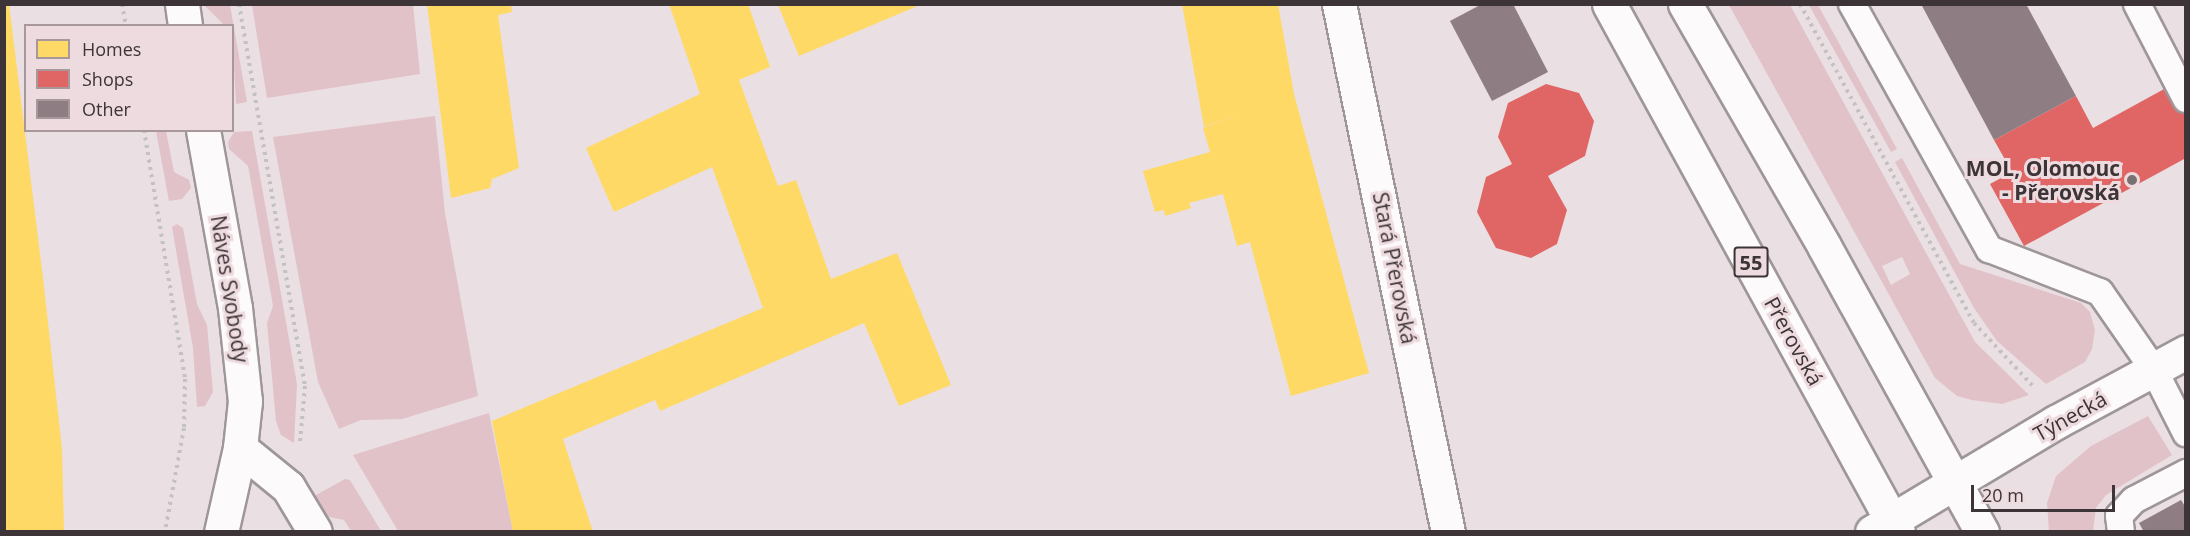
<!DOCTYPE html>
<meta charset="utf-8">
<style>
body{margin:0}
#map{position:relative;width:2190px;height:536px;overflow:hidden;background:#eadfe2;font-family:"Open Sans",sans-serif}
div>[style]{position:absolute}
.green>*{inset:0;background:#e2c2c9}
.homes>*{inset:0;background:#ffd966}
.shops>*{inset:0;background:#e06666}
.building>*{inset:0;background:#8e7d82}
.path>*{height:4px;margin-top:-2px;transform-origin:0;background:repeating-linear-gradient(90deg,#c4c1c1 0 3px,transparent 0 7.5px)}
.roads{filter:drop-shadow(2px 0 #9e9698) drop-shadow(-2px 0 #9e9698) drop-shadow(0 2px #9e9698) drop-shadow(0 -2px #9e9698)}
.service>*{height:26px;margin:-13px;padding:0 13px;transform-origin:13px;border-radius:13px;background:#fcfafb}
.minor>*{height:33px;margin:-16.5px;padding:0 16.5px;transform-origin:16.5px;border-radius:16.5px;background:#fcfafb}
.primary>*{height:33px;margin:-16.5px;padding:0 16.5px;transform-origin:16.5px;border-radius:16.5px;background:#fcfafb}
.dots>*{width:16px;height:16px;translate:-50% -50%;box-sizing:border-box;border:3px solid #eedbdf;border-radius:50%}
span{translate:-50% -50%;white-space:nowrap;text-align:center;line-height:1.15;-webkit-text-stroke:6px #eedbdf;paint-order:stroke}
.shield-label span{padding:2px 4px;background:#eedbdf;border:2px solid;border-radius:4px;-webkit-text-stroke-width:0}
.shield-label{font-size:20px;color:#3c3436;font-weight:700}
.poi-label{font-size:21px;color:#3c3436;font-weight:700}
.right{translate:-100% -50%;text-align:right}
.street-label{font-size:21px;color:#3c3436}
.frame{position:absolute;inset:0;border:6px solid #3c3436;pointer-events:none}
.legend{position:absolute;left:24px;top:24px;width:210px;height:108px;box-sizing:border-box;background:#eedbdf;border:2px solid #a7989b;margin:0;padding:8px 10px;list-style:none;font-size:18px;color:#3c3436}
.legend li{display:flex;align-items:center;gap:12px;height:30px}
.legend b{width:30px;border:2px solid #a7989b}
.scale{position:absolute;left:1971px;top:485px;width:144px;height:27px;box-sizing:border-box;border:3px solid #3c3436;border-top:0;padding-left:8px;font-size:18px;line-height:21px;white-space:nowrap;color:#3c3436;-webkit-text-stroke:4px #eedbdf;paint-order:stroke}
</style>
<div id="map">
<div class="green">
<div style="clip-path:polygon(204px 5px,230px 5px,247px 102px,236px 104px,232px 26px,224px 25px)"></div>
<div style="clip-path:polygon(252px 5px,413px 5px,420px 74px,267px 98px)"></div>
<div style="clip-path:polygon(evenodd,1729px 5px,1790px 5px,1975px 342px,2029px 395px,2002px 404px,1972px 400px,1957px 396px,1935px 378px,1729px 5px,1902px 257px,1910px 274px,1891px 285px,1882px 266px,1902px 257px)"></div>
<div style="clip-path:polygon(1809px 5px,1818px 5px,1897px 149px,1891px 152px)"></div>
<div style="clip-path:polygon(435px 116px,445px 213px,478px 396px,402px 419px,361px 420px,339px 429px,318px 382px,273px 137px)"></div>
<div style="clip-path:polygon(156px 131px,166px 131px,174px 172px,189px 180px,191px 188px,182px 199px,169px 201px)"></div>
<div style="clip-path:polygon(252px 131px,297px 384px,294px 443px,281px 435px,276px 421px,267px 323px,273px 306px,248px 166px,229px 149px,228px 142px,234px 132px)"></div>
<div style="clip-path:polygon(1902px 158px,1960px 264px,2081px 303px,2090px 312px,2095px 330px,2092px 349px,2085px 362px,2046px 384px,1997px 341px,1974px 308px,1895px 162px)"></div>
<div style="clip-path:polygon(177px 224px,183px 228px,197px 304px,207px 325px,213px 392px,205px 406px,197px 407px,193px 348px,172px 227px)"></div>
<div style="clip-path:polygon(489px 413px,513px 531px,398px 531px,353px 455px)"></div>
<div style="clip-path:polygon(2148px 416px,2172px 455px,2106px 495px,2096px 508px,2093px 531px,2049px 531px,2047px 503px,2056px 476px,2091px 446px)"></div>
<div style="clip-path:polygon(345px 479px,350px 480px,381px 531px,351px 531px,344px 520px,325px 516px,315px 502px,316px 495px)"></div>
</div>
<div class="homes">
<div style="clip-path:polygon(4px 4px,9px 4px,43px 278px,62px 449px,64px 532px,4px 532px)"></div>
<div style="clip-path:polygon(427px 4px,511px 4px,512px 12px,498px 15px,519px 168px,492px 179px,490px 188px,451px 198px)"></div>
<div style="clip-path:polygon(669px 4px,748px 4px,770px 67px,739px 80px,778px 186px,796px 180px,831px 279px,897px 253px,951px 385px,899px 406px,864px 323px,660px 411px,655px 400px,563px 439px,593px 532px,513px 532px,492px 421px,763px 308px,712px 167px,614px 212px,586px 148px,700px 94px)"></div>
<div style="clip-path:polygon(1182px 4px,1278px 4px,1294px 94px,1369px 373px,1291px 396px,1250px 242px,1237px 246px,1223px 194px,1189px 203px,1191px 208px,1165px 216px,1164px 210px,1155px 212px,1143px 171px,1210px 152px,1203px 128px,1238px 115px,1204px 127px)"></div>
<div style="clip-path:polygon(778px 5px,920px 5px,799px 56px)"></div>
</div>
<div class="shops">
<div style="clip-path:polygon(2186px 77px,2186px 158px,2024px 246px,1990px 184px,2012px 172px,1994px 140px,2076px 96px,2093px 128px)"></div>
<div style="clip-path:polygon(1546px 84px,1579px 93px,1594px 121px,1585px 156px,1548px 176px,1567px 210px,1557px 244px,1531px 258px,1496px 248px,1477px 212px,1486px 177px,1512px 164px,1498px 137px,1508px 103px)"></div>
</div>
<div class="building">
<div style="clip-path:polygon(1482px 4px,1513px 4px,1548px 72px,1492px 101px,1450px 21px)"></div>
<div style="clip-path:polygon(1921px 4px,2026px 4px,2076px 96px,1994px 140px)"></div>
<div style="clip-path:polygon(2181px 500px,2186px 508px,2186px 532px,2144px 532px,2139px 523px)"></div>
</div>
<div class="path">
<div style="left:122px;top:4px;width:22px;rotate:80deg"></div>
<div style="left:239px;top:4px;width:388px;rotate:80.2deg"></div>
<div style="left:305px;top:386px;width:56px;rotate:95.1deg"></div>
<div style="left:1800px;top:4px;width:363px;rotate:61.4deg"></div>
<div style="left:1974px;top:323px;width:86px;rotate:46.9deg"></div>
<div style="left:144px;top:130px;width:252px;rotate:80.6deg"></div>
<div style="left:185px;top:379px;width:49px;rotate:91.2deg"></div>
<div style="left:184px;top:428px;width:106px;rotate:100.4deg"></div>
</div>
<div class="roads">
<div class="service">
<div style="left:1852px;top:4px;width:281px;rotate:60.8deg"></div>
<div style="left:1989px;top:249px;width:119px;rotate:21.2deg"></div>
<div style="left:2100px;top:292px;width:95px;rotate:55.3deg"></div>
<div style="left:2154px;top:370px;width:71px;rotate:63.1deg"></div>
<div style="left:2137px;top:4px;width:107px;rotate:62.7deg"></div>
<div style="left:2121px;top:532px;width:16px;rotate:-97deg"></div>
<div style="left:2119px;top:516px;width:22px;rotate:-47deg"></div>
<div style="left:2134px;top:500px;width:59px;rotate:-27.4deg"></div>
</div>
<div class="minor">
<div style="left:182px;top:4px;width:22px;rotate:82deg"></div>
<div style="left:1339px;top:4px;width:539px;rotate:78.34deg"></div>
<div style="left:203px;top:130px;width:181px;rotate:79.8deg"></div>
<div style="left:235px;top:308px;width:94px;rotate:83.9deg"></div>
<div style="left:245px;top:401px;width:47px;rotate:96.1deg"></div>
<div style="left:240px;top:448px;width:86px;rotate:102.7deg"></div>
<div style="left:240px;top:448px;width:62px;rotate:39.1deg"></div>
<div style="left:288px;top:487px;width:52px;rotate:59deg"></div>
<div style="left:1872px;top:532px;width:214px;rotate:-30.9deg"></div>
<div style="left:2056px;top:422px;width:148px;rotate:-28.3deg"></div>
</div>
<div class="primary">
<div style="left:1609px;top:4px;width:602px;rotate:61.31deg"></div>
<div style="left:1685px;top:4px;width:279px;rotate:60.1deg"></div>
<div style="left:1824px;top:246px;width:327px;rotate:61.1deg"></div>
</div>
</div>
<div class="dots">
<div style="left:2132px;top:180px;background:#797072"></div>
</div>
<div class="shield-label">
<span style="left:1751px;top:262px">55</span>
</div>
<div class="poi-label">
<span class="right" style="left:2120px;top:180px">MOL, Olomouc<br>- Přerovská</span>
</div>
<div class="street-label">
<span style="left:1395px;top:268px;rotate:79deg">Stará Přerovská</span>
<span style="left:230px;top:289px;rotate:81deg">Náves Svobody</span>
<span style="left:1794px;top:341px;rotate:61deg">Přerovská</span>
<span style="left:2070px;top:416px;rotate:-29deg">Týnecká</span>
</div>
<div class="frame"></div>
<ul class="legend">
<li><b style="height:16px;background:#ffd966"></b>Homes</li>
<li><b style="height:16px;background:#e06666"></b>Shops</li>
<li><b style="height:16px;background:#8e7d82"></b>Other</li>
</ul>
<div class="scale">20 m</div>
</div>
